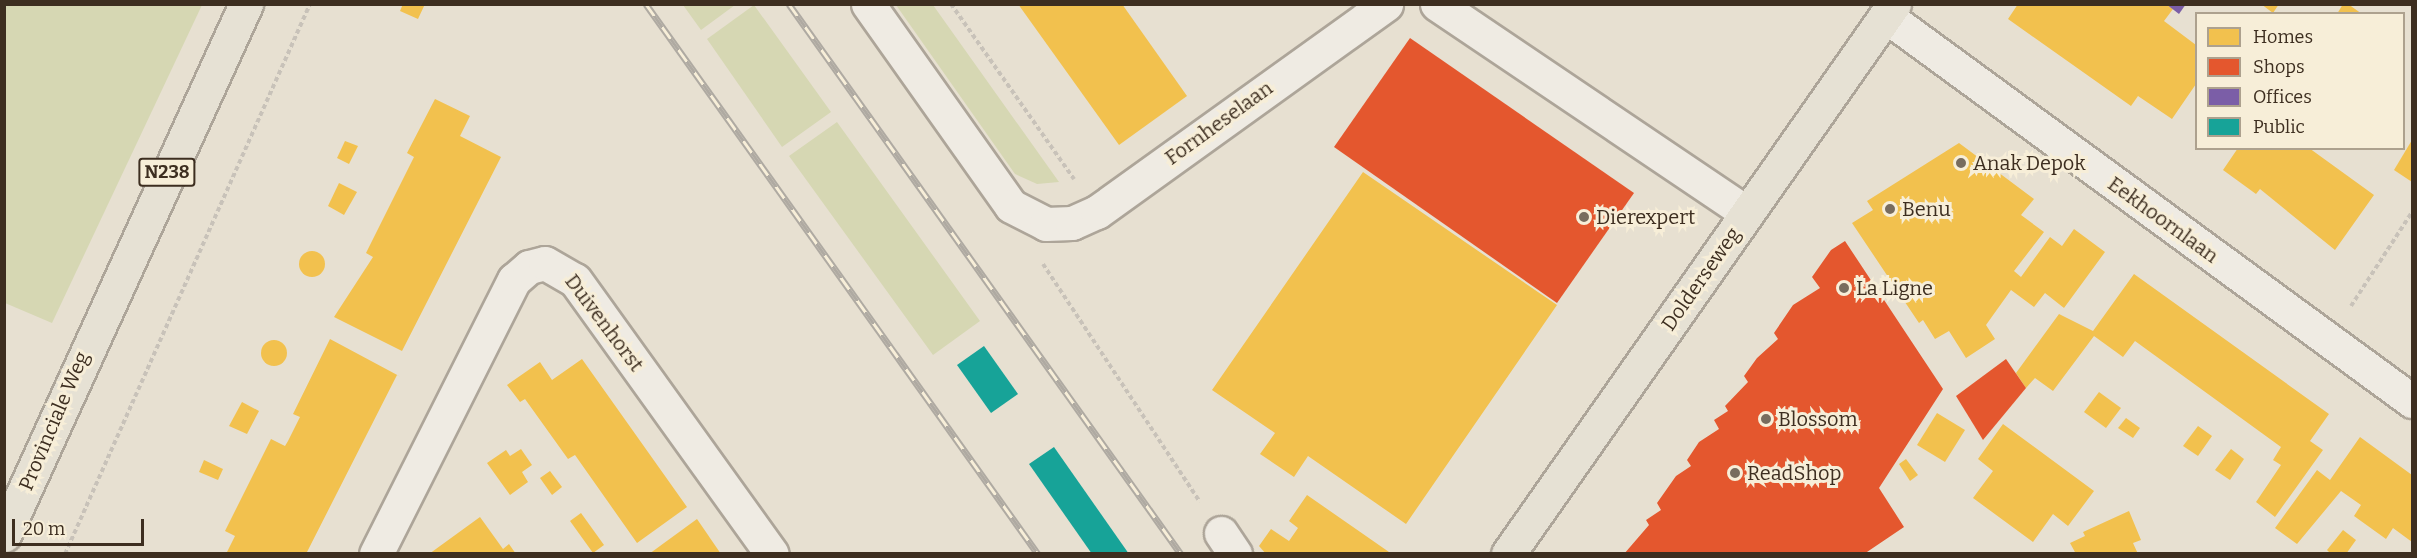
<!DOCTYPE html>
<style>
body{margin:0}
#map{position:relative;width:2417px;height:558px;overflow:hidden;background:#e7e0d1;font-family:Bitter,serif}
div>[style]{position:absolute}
.green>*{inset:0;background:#d6d7b3}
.homes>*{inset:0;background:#f2c14e}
.round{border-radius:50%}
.shops>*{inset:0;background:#e4572e}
.offices>*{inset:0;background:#7b5ea7}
.public>*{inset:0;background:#17a398}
.path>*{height:4px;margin-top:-2px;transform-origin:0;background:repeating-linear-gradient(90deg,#c8c2b9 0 4.5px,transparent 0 7.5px)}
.roads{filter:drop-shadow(2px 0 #ada599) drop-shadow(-2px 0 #ada599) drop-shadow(0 2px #ada599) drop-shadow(0 -2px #ada599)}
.minor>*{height:33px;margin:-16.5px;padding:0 16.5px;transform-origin:16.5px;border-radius:16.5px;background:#efebe3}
.major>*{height:33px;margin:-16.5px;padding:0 16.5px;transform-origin:16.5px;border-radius:16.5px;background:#e6e1d4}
.rail>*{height:7px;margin-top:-3.5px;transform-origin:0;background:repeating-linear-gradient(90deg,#f7eed8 0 14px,#afaaa2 0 28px);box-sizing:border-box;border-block:2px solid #afaaa2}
.dots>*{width:16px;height:16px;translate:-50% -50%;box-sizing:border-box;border:3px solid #f7eed8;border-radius:50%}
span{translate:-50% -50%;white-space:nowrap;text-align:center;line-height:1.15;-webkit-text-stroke:6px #f7eed8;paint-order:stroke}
.shield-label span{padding:2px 4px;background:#f7eed8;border:2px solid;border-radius:4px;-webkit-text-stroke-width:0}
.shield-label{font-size:18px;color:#3d2e20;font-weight:700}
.street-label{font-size:20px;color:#3d2e20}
.poi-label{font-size:20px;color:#3d2e20}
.left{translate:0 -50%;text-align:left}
.frame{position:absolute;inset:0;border:6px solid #3d2e20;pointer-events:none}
.legend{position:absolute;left:2195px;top:12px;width:210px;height:138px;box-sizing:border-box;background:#f7eed8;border:2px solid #ada18e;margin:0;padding:8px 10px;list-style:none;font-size:18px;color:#3d2e20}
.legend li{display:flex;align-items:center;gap:12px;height:30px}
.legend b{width:30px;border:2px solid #ada18e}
.scale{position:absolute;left:12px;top:519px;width:132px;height:27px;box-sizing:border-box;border:3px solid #3d2e20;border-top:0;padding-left:8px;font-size:18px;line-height:21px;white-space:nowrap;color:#3d2e20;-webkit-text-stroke:4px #f7eed8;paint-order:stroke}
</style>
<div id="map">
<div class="green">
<div style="clip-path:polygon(4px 5px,202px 5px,52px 323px,5px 303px)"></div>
<div style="clip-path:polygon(683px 5px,735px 5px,701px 30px)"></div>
<div style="clip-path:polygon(754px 5px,831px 112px,782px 147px,707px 39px)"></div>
<div style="clip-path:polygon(896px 5px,933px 5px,1059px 182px,1037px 184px,1015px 174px)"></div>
<div style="clip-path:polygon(837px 122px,980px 321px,933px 355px,789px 156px)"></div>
</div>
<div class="homes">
<div style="clip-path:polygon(403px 4px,425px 4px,418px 19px,400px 11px)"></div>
<div style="clip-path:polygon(1018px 4px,1122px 4px,1187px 96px,1119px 145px)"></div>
<div style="clip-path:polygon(2018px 4px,2166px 4px,2173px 9px,2164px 21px,2196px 45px,2196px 84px,2172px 119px,2138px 96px,2131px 106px,2008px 19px)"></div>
<div style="clip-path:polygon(2261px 4px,2279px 4px,2273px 13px)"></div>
<div style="clip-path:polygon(2343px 4px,2348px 4px,2362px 14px,2337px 14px)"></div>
<div style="clip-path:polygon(435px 99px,470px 116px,460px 136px,501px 157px,402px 351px,334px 317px,373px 257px,366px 253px,414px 157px,407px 153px)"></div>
<div style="clip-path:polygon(2412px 140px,2412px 182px,2394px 170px)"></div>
<div style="clip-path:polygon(345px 141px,358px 146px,349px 164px,337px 158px)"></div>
<div style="clip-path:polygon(1959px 143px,2034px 199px,2021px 215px,2044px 232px,2014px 271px,2021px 277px,2050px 237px,2062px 246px,2074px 229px,2105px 252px,2064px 308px,2045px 293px,2034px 307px,2011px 290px,1986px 325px,1995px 339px,1966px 358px,1949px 331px,1935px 339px,1923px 320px,1919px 323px,1852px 223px,1873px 210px,1867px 201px)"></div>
<div style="clip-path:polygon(2238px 148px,2309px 148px,2374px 195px,2335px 250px,2260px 189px,2256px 194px,2223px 170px)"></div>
<div style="clip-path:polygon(1363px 172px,1557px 305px,1406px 524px,1308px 456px,1294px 477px,1260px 454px,1275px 433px,1212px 390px)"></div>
<div style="clip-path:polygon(339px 183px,357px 192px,344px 215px,328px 206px)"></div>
<div class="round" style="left:299px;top:251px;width:26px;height:26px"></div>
<div style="clip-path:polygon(2134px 274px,2329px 414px,2310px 441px,2323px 450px,2275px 517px,2256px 502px,2281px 465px,2273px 460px,2281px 447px,2135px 341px,2123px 357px,2094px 336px,2053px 391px,2035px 378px,2026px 388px,2016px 373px,2059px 314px,2093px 331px)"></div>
<div style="clip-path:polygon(330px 339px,401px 377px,397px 375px,306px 554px,226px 554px,235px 536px,225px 531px,271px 439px,285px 446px,288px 441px,300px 417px,293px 414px)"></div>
<div class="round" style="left:261px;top:340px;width:26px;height:26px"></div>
<div style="clip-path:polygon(582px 359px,687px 507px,637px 543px,575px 455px,568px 459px,525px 399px,520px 402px,507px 385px,540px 362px,552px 380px)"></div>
<div style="clip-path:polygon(2099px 392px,2121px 408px,2106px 428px,2084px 412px)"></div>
<div style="clip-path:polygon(242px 402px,259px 411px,247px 434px,229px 426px)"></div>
<div style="clip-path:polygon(1937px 413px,1965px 430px,1945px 462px,1917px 445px)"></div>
<div style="clip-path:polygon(2126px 418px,2140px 428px,2133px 438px,2118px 428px)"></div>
<div style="clip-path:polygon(2003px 424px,2094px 491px,2068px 526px,2053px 514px,2033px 542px,1973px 498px,1993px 471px,1978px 459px)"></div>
<div style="clip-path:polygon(2198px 426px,2212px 436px,2198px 456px,2183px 446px)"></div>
<div style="clip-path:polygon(2360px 437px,2412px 475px,2412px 542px,2393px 528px,2386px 539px,2354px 516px,2361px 505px,2341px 491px,2297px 544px,2275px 528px,2317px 470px,2330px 480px)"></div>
<div style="clip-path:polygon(521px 449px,532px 465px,522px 472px,528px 482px,510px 495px,487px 463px,506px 450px,510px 456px)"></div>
<div style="clip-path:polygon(2231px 449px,2244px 459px,2230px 480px,2215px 470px)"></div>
<div style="clip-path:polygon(1906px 459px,1918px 475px,1910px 481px,1899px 464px)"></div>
<div style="clip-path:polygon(204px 460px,223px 469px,218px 480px,199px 472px)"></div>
<div style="clip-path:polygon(550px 471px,562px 487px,552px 495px,540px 478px)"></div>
<div style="clip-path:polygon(1307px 495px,1389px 552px,1388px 554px,1266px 554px,1259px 546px,1271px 529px,1289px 541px,1298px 528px,1289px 521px)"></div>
<div style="clip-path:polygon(2129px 511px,2141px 540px,2133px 543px,2138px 554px,2076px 554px,2070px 543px,2085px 536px,2083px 532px)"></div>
<div style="clip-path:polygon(581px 513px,604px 545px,593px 553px,570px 521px)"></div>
<div style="clip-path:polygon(480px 517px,503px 549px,509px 544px,516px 554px,429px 554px)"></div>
<div style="clip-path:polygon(697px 519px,721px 554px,649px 554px)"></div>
<div style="clip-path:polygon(2343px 530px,2356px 540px,2346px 554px,2331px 554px,2327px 550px)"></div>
</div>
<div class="shops">
<div style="clip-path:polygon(1410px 38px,1634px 193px,1557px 303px,1334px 147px)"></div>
<div style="clip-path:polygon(1845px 241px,1943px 389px,1879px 488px,1904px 527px,1864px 554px,1624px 554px,1649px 525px,1646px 520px,1661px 510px,1657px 503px,1676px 476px,1691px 466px,1687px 460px,1699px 442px,1719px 429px,1714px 420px,1728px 411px,1725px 406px,1748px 382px,1744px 376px,1757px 358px,1778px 339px,1774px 333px,1793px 305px,1820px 288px,1812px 277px,1831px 250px)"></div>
<div style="clip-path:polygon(2006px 359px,2026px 388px,1983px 440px,1956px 396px)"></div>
</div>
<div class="offices">
<div style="clip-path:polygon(2166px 4px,2186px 4px,2179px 14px)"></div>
</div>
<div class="public">
<div style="clip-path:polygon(984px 346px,1018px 394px,991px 413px,957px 365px)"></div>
<div style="clip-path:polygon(1054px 447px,1129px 554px,1092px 554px,1029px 464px)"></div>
</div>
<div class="path">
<div style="left:951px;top:4px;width:214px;rotate:54.9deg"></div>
<div style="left:1043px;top:264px;width:285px;rotate:56.6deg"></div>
<div style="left:2351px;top:306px;width:112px;rotate:-57deg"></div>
<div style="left:65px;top:554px;width:602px;rotate:-65.99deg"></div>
</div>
<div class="roads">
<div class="minor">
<div style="left:868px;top:4px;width:247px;rotate:54.7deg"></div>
<div style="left:1011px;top:206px;width:39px;rotate:27deg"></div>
<div style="left:1046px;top:224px;width:26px;rotate:-2deg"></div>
<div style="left:1072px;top:223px;width:27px;rotate:-24deg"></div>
<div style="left:1097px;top:212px;width:356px;rotate:-35.7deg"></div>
<div style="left:1437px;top:4px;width:374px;rotate:34deg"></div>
<div style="left:1886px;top:16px;width:652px;rotate:36.2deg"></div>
<div style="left:1221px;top:533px;width:25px;rotate:56deg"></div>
<div style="left:376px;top:554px;width:307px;rotate:-63.3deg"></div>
<div style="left:514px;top:280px;width:20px;rotate:-41deg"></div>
<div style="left:529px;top:267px;width:16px;rotate:-14deg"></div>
<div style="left:545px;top:263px;width:34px;rotate:30deg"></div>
<div style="left:575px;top:280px;width:337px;rotate:54.3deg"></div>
</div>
<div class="major">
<div style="left:4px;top:535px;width:584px;rotate:-65.5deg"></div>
<div style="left:1508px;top:554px;width:672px;rotate:-54.94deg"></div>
</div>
</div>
<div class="rail">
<div style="left:646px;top:4px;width:675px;rotate:54.52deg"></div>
<div style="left:789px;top:4px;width:675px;rotate:54.52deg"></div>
</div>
<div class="dots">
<div style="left:1961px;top:163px;background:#786c5e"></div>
<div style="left:1890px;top:209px;background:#786c5e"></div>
<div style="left:1584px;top:217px;background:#786c5e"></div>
<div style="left:1844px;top:288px;background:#786c5e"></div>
<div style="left:1766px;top:419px;background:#786c5e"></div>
<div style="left:1735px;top:473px;background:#786c5e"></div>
</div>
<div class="shield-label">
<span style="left:167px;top:172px">N238</span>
</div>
<div class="street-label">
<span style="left:1219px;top:123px;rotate:-36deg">Fornheselaan</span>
<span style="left:2163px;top:220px;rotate:36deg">Eekhoornlaan</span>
<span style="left:1701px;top:279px;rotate:-55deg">Dolderseweg</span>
<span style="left:604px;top:323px;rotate:53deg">Duivenhorst</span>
<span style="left:54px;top:421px;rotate:-67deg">Provinciale Weg</span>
</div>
<div class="poi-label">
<span class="left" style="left:1973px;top:163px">Anak Depok</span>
<span class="left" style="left:1902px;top:209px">Benu</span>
<span class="left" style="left:1596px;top:217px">Dierexpert</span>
<span class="left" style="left:1856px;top:288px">La Ligne</span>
<span class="left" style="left:1778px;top:419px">Blossom</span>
<span class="left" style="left:1747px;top:473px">ReadShop</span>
</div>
<div class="frame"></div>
<ul class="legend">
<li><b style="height:16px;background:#f2c14e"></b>Homes</li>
<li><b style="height:16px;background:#e4572e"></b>Shops</li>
<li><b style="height:16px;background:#7b5ea7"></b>Offices</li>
<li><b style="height:16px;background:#17a398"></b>Public</li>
</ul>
<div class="scale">20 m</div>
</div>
